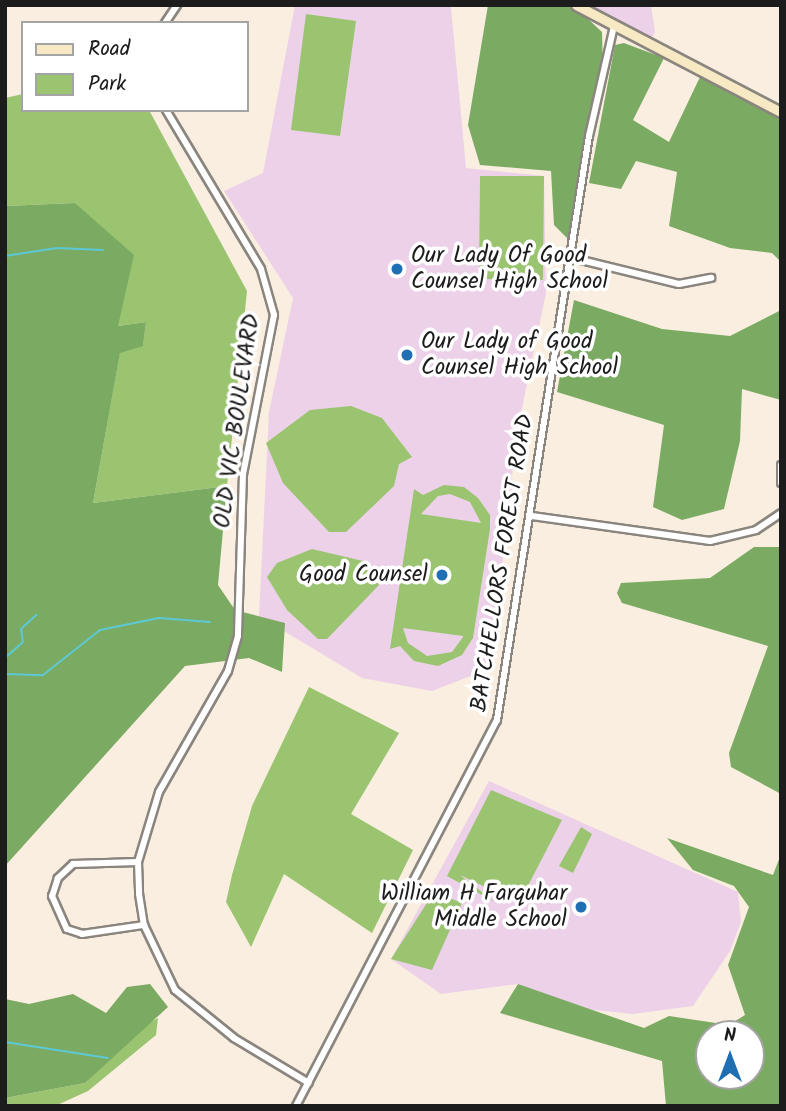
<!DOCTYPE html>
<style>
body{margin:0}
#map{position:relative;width:786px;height:1111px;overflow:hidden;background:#f9eedf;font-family:Kalam,sans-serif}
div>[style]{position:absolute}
.built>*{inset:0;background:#edd1e9}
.green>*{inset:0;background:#9ac470}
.forest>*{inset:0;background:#7baa62}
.stream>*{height:2px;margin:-1px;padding:0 1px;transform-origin:1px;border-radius:1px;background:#5dc9d4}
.roads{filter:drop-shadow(2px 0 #8a857e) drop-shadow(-2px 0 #8a857e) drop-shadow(0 2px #8a857e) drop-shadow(0 -2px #8a857e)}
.street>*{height:6px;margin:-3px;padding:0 3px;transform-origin:3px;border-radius:3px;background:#fff}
.secondary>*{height:9px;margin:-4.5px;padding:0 4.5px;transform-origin:4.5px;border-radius:4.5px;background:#f6e9c3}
.dots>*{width:19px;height:19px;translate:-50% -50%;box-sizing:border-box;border:4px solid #fff;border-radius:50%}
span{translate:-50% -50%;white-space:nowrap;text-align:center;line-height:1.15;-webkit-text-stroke:7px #fff;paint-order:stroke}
.poi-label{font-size:23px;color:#1c1c1c}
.left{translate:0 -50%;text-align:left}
.right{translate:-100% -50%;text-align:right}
.street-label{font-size:23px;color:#1c1c1c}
.frame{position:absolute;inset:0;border:7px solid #1c1c1c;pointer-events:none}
.legend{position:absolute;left:21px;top:21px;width:228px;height:91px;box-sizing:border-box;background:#fff;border:2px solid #a4a4a4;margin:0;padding:9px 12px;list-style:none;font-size:21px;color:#1c1c1c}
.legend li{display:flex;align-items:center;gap:14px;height:35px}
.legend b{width:35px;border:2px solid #a4a4a4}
.north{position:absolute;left:695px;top:1020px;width:70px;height:70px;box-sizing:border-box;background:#fff;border:2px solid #a4a4a4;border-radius:50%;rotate:0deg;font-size:19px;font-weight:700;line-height:28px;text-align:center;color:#1c1c1c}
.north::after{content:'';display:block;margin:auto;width:24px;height:32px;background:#1f6fb2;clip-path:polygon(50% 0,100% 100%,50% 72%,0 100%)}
</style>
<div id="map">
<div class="built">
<div style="clip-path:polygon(295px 5px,451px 7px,466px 168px,544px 176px,546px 293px,517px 432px,491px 668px,432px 691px,362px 678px,259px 616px,269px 412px,293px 298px,224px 191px,263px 173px)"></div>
<div style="clip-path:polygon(575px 5px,651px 5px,655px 32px,649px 42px)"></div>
<div style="clip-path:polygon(489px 781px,738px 892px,741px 922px,730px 951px,693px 1006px,633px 1014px,566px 1007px,518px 984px,441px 994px,391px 959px)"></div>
</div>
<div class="green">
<div style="clip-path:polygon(306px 14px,356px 21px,340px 136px,291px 130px)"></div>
<div style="clip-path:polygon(23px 94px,23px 110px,149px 110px,247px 291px,227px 486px,93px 503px,120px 352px,143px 345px,146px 322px,118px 326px,75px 203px,5px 206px,5px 98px)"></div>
<div style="clip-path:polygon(480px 176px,544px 176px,543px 280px,479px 279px)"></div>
<div style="clip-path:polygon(351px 406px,382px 418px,412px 457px,399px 464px,394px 486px,346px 532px,329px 532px,283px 483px,266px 443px,310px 410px)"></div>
<div style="clip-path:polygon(evenodd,444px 485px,464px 487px,478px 498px,490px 515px,490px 529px,473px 638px,462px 655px,438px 666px,414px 661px,400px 646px,390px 649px,414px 489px,423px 495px,444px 485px,450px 494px,470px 502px,481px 523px,421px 514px,438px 496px,450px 494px,444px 485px,403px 628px,463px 636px,463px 637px,452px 652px,427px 656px,408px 643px,403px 628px)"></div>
<div style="clip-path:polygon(312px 549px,363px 561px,379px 585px,327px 639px,318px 639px,287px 610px,267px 577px,277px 563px)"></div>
<div style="clip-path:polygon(309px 687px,399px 733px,351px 814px,413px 850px,372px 933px,284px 874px,251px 947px,226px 902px,232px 875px,252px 806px)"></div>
<div style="clip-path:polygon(491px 790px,562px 820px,519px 903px,460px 875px,495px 902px,447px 876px)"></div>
<div style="clip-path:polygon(581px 827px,592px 834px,573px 873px,559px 866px)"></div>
<div style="clip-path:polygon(434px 892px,462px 903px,432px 970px,391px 959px)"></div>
<div style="clip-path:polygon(158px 1018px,156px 1035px,88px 1091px,55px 1106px,5px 1106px,5px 1098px,85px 1083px,133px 1032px)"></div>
</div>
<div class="forest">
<div style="clip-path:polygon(488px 5px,573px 5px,602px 32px,603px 71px,571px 242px,554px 225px,551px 171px,480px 165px,468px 125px)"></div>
<div style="clip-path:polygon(624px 43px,664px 58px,633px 120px,669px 142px,700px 77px,781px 114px,781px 262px,772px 253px,730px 248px,669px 226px,677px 172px,636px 161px,621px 189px,589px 183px,615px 45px)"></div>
<div style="clip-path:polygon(75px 203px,134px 255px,118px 326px,146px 322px,143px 346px,120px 353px,93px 503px,227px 486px,218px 585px,235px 610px,285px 623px,282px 672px,249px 658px,185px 666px,5px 866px,5px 206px)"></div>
<div style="clip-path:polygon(574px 300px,662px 329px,730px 336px,781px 310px,781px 400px,742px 389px,740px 441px,724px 509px,682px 520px,653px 507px,664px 425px,557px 392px)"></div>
<div style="clip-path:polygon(754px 547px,781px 547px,781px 794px,731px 767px,729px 753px,768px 646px,622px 603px,617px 593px,621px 583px,710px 578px)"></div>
<div style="clip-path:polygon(evenodd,667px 838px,773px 875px,781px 854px,781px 1106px,666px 1106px,662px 1061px,500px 1013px,518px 984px,644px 1028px,669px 1016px,729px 1025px,745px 1015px,728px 965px,749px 907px,734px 886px,693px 870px,667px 838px,751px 1034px,751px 1076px,709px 1076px,709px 1034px,751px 1034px)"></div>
<div style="clip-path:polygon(150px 984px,168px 1007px,85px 1083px,5px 1098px,5px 999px,29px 1004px,73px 994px,106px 1013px,127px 987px)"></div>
</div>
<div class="stream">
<div style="left:5px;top:256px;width:53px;rotate:-8.7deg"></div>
<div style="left:57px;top:248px;width:46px;rotate:2.5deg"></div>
<div style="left:5px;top:658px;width:24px;rotate:-42deg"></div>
<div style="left:23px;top:642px;width:13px;rotate:-99deg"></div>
<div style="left:21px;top:629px;width:21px;rotate:-43deg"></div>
<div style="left:5px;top:674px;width:38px;rotate:2deg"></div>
<div style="left:43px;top:675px;width:73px;rotate:-38.3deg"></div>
<div style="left:100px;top:630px;width:60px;rotate:-11.5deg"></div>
<div style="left:159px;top:618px;width:51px;rotate:4.5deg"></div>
<div style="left:5px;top:1042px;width:104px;rotate:8.8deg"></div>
</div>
<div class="roads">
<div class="street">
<div style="left:165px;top:23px;width:22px;rotate:-56deg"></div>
<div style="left:166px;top:110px;width:185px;rotate:59.1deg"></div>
<div style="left:261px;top:269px;width:48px;rotate:74.2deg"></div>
<div style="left:274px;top:315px;width:162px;rotate:101deg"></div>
<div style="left:243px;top:474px;width:162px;rotate:91.8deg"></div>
<div style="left:238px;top:636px;width:36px;rotate:106deg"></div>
<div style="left:228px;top:671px;width:139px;rotate:119.7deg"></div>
<div style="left:159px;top:792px;width:73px;rotate:106.7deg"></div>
<div style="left:138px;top:862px;width:32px;rotate:88deg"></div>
<div style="left:139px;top:894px;width:31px;rotate:81deg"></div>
<div style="left:144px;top:925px;width:72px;rotate:64.5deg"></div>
<div style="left:175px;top:990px;width:76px;rotate:39.1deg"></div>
<div style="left:234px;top:1038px;width:87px;rotate:31deg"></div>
<div style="left:573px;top:258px;width:109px;rotate:13.8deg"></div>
<div style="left:679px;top:284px;width:33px;rotate:-11deg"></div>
<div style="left:781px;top:465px;width:18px;rotate:90deg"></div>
<div style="left:532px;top:516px;width:180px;rotate:8deg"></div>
<div style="left:710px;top:541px;width:47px;rotate:-13.4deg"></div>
<div style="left:756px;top:530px;width:30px;rotate:-34deg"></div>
<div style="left:138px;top:862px;width:65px;rotate:178.2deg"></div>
<div style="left:73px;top:864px;width:21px;rotate:137deg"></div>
<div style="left:58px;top:878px;width:19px;rotate:108deg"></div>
<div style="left:52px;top:896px;width:36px;rotate:66deg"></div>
<div style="left:67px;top:929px;width:16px;rotate:18deg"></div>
<div style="left:82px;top:934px;width:63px;rotate:-8.3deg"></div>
<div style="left:296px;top:1106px;width:435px;rotate:-62.5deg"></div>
<div style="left:497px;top:720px;width:591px;rotate:-81.05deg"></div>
<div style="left:589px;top:136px;width:113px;rotate:-77.2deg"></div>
</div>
<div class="secondary">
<div style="left:576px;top:5px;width:231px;rotate:27.6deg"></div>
</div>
</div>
<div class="dots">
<div style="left:397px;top:269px;background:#1f6fb2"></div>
<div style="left:407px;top:355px;background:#1f6fb2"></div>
<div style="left:442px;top:575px;background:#1f6fb2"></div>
<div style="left:581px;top:907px;background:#1f6fb2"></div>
</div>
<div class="poi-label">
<span class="left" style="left:411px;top:269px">Our Lady Of Good<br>Counsel High School</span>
<span class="left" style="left:421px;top:355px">Our Lady of Good<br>Counsel High School</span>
<span class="right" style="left:428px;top:575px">Good Counsel</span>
<span class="right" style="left:567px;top:907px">William H Farquhar<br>Middle School</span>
</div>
<div class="street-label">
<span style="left:238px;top:421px;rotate:-82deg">OLD VIC BOULEVARD</span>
<span style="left:503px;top:563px;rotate:-81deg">BATCHELLORS FOREST ROAD</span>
</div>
<div class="frame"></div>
<ul class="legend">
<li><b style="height:9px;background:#f6e9c3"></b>Road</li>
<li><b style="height:19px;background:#9ac470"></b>Park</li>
</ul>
<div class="north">N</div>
</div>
